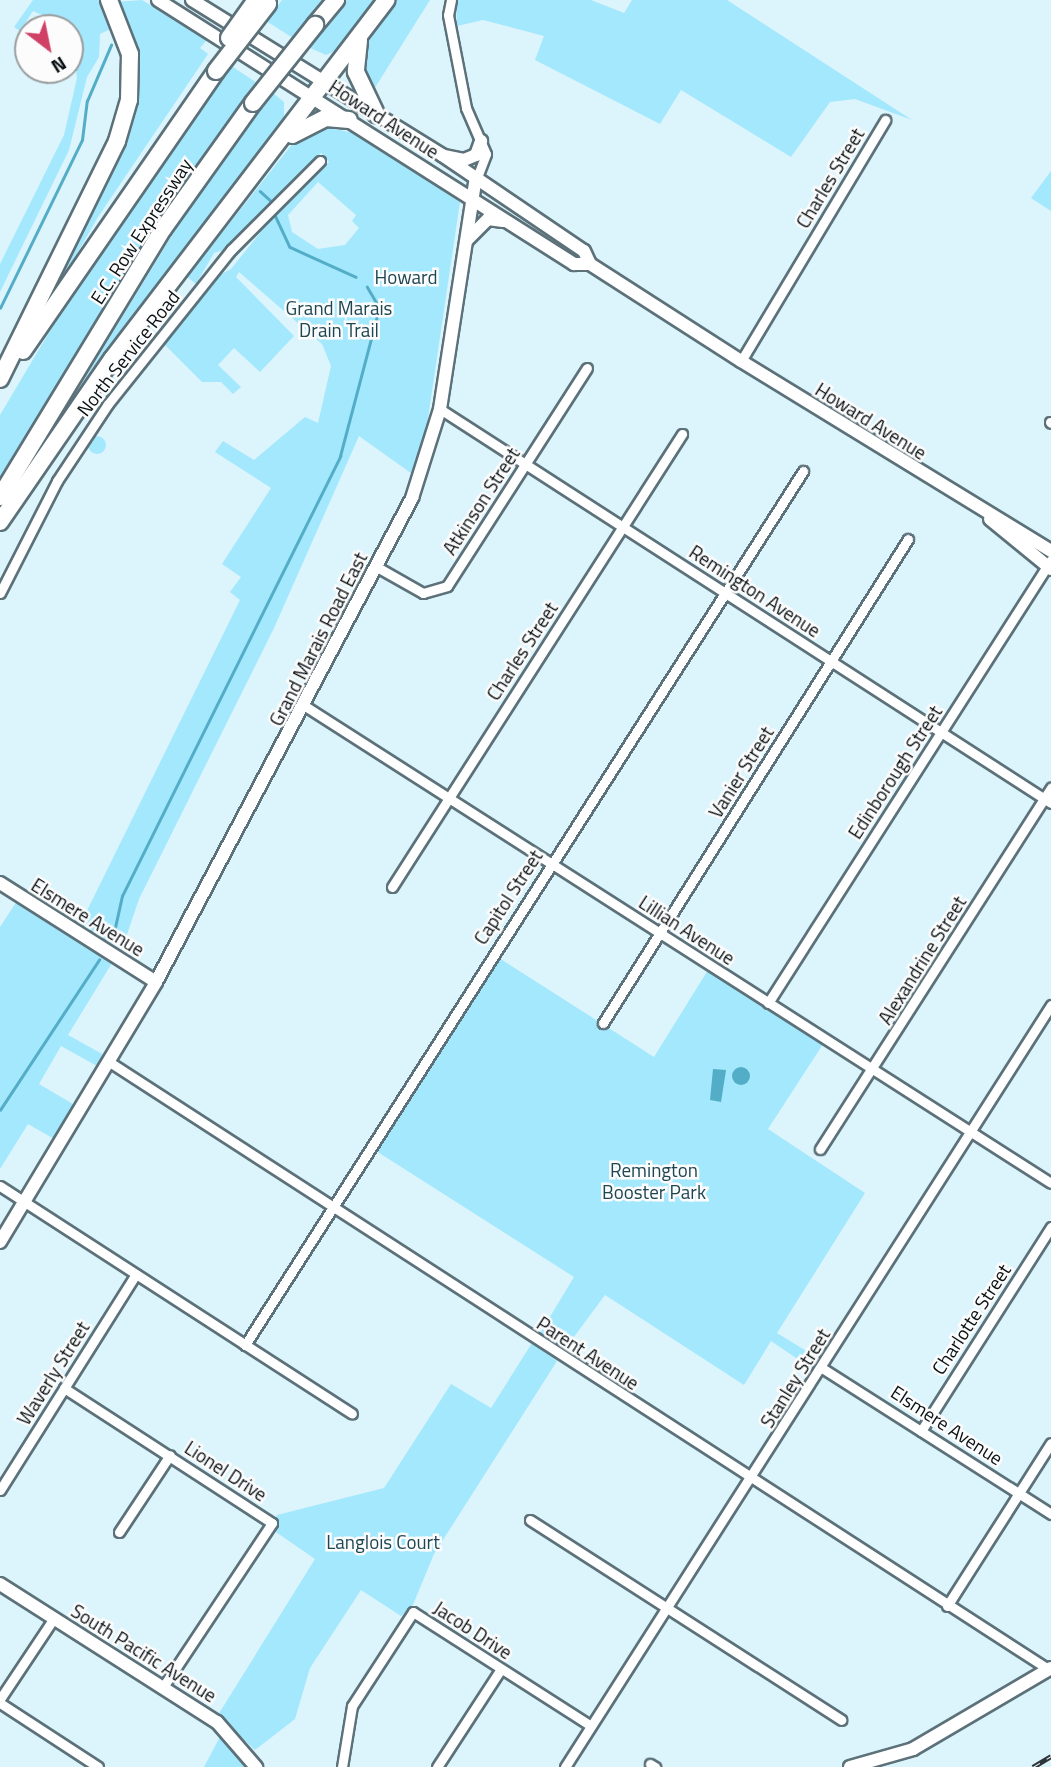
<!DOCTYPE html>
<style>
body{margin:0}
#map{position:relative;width:1051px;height:1767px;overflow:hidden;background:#dcf4fc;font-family:"Titillium Web",sans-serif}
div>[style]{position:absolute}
.green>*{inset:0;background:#a4e8fd}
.round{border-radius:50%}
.water>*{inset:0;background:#54adc7}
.stream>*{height:2.5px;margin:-1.25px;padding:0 1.25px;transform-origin:1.25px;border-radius:1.25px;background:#54adc7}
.roads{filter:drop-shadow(2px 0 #5c7179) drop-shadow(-2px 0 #5c7179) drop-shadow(0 2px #5c7179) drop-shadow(0 -2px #5c7179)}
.street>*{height:9px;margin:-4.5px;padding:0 4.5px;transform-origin:4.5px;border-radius:4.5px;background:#fff}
.secondary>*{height:12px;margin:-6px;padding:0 6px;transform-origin:6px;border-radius:6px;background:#fff}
.highway>*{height:16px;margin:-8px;padding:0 8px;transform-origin:8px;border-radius:8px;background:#fff}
.rail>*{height:5px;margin-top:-2.5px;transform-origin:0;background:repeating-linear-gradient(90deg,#fcfcfc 0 8px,#2d373b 0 16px);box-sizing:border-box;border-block:2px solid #2d373b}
.bridges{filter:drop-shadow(2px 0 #5c7179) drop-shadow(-2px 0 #5c7179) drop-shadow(0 2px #5c7179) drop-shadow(0 -2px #5c7179)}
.highway-bridge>*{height:16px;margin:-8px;padding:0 8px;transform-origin:8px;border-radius:8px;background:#fff}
span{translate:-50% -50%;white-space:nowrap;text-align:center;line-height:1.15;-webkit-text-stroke:5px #fcfcfc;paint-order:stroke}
.street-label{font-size:19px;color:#081013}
.park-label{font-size:19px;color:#1e4652}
.north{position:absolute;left:14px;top:14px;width:70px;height:70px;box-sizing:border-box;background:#fcfcfc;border:2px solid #9a9e9f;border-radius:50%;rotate:148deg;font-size:19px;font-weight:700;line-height:28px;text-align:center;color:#081013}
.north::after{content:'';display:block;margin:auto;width:24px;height:32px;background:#d04165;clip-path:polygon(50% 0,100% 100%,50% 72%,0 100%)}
</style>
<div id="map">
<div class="green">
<div style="clip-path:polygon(33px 0,98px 0,117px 26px,100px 34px,99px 57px,87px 77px,69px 150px,0 292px,0 264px,64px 135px,77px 78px,70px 28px,33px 11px,20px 31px,14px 27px)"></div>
<div style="clip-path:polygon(142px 0,207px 40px,200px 48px,208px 54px,98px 217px,23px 348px,110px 165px,133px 40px,115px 2px)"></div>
<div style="clip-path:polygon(282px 0,325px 0,293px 38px,266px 21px)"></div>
<div style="clip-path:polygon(347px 0,381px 0,340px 49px,326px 55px,308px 47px)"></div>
<div style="clip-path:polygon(396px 0,430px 0,371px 94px,363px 80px,364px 47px)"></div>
<div style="clip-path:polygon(591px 0,624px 13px,632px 0,727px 0,912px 120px,855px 99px,830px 102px,791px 157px,681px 90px,660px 124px,535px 60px,544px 36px,483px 20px,457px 26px,456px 0)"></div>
<div style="clip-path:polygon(230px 65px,257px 83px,187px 184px,0 487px,0 415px,97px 252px)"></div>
<div style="clip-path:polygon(273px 93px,284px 102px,284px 126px,38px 455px,180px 222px)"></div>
<div style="clip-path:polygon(evenodd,320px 126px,359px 134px,460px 202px,423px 452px,415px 476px,359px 436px,274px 628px,139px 899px,120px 955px,78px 929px,240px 600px,230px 592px,241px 577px,222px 564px,271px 488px,215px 452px,223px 441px,254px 460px,305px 417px,318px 423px,331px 366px,322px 344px,239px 272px,236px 277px,294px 336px,260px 372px,234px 348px,218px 365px,241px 387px,233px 394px,221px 382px,202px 382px,163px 343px,214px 278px,231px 269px,280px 208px,329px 162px,321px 153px,227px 249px,214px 253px,196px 284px,187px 277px,301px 133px,320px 126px,318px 182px,356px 215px,352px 221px,359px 228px,345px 245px,318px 249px,292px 232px,288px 215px,318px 182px)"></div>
<div style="clip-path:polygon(1051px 171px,1051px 211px,1031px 198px)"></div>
<div class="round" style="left:88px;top:436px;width:18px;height:18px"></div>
<div style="clip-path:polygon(17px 901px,112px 963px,68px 1035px,104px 1055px,97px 1066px,61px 1046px,39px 1084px,78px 1107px,56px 1140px,28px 1124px,0 1169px,0 927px)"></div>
<div style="clip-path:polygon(496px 956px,654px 1057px,708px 970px,825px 1041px,768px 1129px,865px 1193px,777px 1333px,821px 1360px,814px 1370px,771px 1341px,744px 1385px,605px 1295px,562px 1353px,539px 1335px,574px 1277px,373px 1149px)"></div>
<div style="clip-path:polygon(532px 1343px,557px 1361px,434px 1554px,412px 1607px,401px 1616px,361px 1590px,310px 1668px,295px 1719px,255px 1750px,218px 1715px,315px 1559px,273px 1530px,277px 1515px,384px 1488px,451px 1384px,491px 1408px)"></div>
<div style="clip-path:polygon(222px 1733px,251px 1767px,204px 1767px)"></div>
</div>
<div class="water">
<div class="round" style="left:732px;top:1067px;width:18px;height:18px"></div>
<div style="clip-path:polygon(713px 1069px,726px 1070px,721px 1102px,710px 1100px)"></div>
</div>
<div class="stream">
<div style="left:260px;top:191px;width:15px;rotate:42deg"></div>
<div style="left:275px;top:215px;width:35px;rotate:65deg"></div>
<div style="left:290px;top:247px;width:72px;rotate:24.4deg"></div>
<div style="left:0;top:308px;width:187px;rotate:-64deg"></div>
<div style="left:82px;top:140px;width:39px;rotate:-83deg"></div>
<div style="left:87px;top:101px;width:61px;rotate:-66.8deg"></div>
<div style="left:112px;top:941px;width:46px;rotate:-77.5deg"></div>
<div style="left:122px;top:896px;width:491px;rotate:-63.6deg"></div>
<div style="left:340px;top:456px;width:153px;rotate:-75.2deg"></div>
<div style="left:379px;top:308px;width:24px;rotate:-120deg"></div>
<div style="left:0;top:1110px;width:180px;rotate:-56.6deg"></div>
</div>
<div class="roads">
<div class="street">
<div style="left:451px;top:0;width:15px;rotate:101deg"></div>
<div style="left:448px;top:15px;width:95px;rotate:79deg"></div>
<div style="left:466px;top:108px;width:50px;rotate:66.5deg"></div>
<div style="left:486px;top:154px;width:30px;rotate:111deg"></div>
<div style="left:741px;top:361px;width:281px;rotate:-59.1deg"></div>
<div style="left:440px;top:409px;width:727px;rotate:32.82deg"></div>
<div style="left:1050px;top:422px;width:1px;rotate:45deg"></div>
<div style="left:377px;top:567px;width:53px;rotate:29.5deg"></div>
<div style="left:423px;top:593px;width:25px;rotate:-16deg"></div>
<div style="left:447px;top:586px;width:259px;rotate:-57.3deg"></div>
<div style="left:0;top:593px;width:126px;rotate:-63deg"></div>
<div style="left:57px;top:481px;width:92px;rotate:-56.5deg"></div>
<div style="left:108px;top:404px;width:197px;rotate:-51.4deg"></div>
<div style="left:231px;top:250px;width:126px;rotate:-45deg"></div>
<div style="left:305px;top:706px;width:885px;rotate:32.6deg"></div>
<div style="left:392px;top:887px;width:538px;rotate:-57.37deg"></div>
<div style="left:768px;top:1003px;width:526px;rotate:-57.43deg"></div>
<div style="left:603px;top:1023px;width:572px;rotate:-57.78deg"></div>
<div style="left:111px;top:1063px;width:1116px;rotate:32.89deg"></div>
<div style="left:820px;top:1149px;width:429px;rotate:-57.4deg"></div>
<div style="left:0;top:1186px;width:419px;rotate:32.9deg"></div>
<div style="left:245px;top:1345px;width:1037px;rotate:-57.44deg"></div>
<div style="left:822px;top:1368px;width:272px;rotate:32.5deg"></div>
<div style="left:64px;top:1388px;width:248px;rotate:33deg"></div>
<div style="left:272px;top:1523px;width:197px;rotate:123.6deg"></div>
<div style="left:921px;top:1431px;width:242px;rotate:-57.5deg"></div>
<div style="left:0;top:1490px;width:255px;rotate:-57.8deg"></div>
<div style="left:530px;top:1520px;width:370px;rotate:32.7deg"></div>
<div style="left:119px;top:1532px;width:92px;rotate:-56.5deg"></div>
<div style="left:947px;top:1606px;width:193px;rotate:-57.5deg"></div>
<div style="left:0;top:1699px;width:97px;rotate:-56.3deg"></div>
<div style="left:0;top:1703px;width:117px;rotate:33.1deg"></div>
<div style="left:650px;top:1764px;width:6px;rotate:31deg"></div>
<div style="left:342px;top:1767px;width:62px;rotate:-80.7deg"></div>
<div style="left:352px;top:1706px;width:112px;rotate:-57deg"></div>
<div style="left:413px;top:1612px;width:211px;rotate:32.6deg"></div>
<div style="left:437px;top:1767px;width:117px;rotate:-56.9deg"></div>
<div style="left:565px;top:1767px;width:904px;rotate:-57.47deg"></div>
</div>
<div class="secondary">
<div style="left:158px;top:0;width:493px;rotate:32.4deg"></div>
<div style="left:574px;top:264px;width:16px"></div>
<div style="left:192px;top:0;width:294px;rotate:31.8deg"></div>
<div style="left:442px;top:155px;width:171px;rotate:34.1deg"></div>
<div style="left:584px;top:251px;width:14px;rotate:65deg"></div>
<div style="left:590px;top:264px;width:179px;rotate:32.7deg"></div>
<div style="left:741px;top:361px;width:364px;rotate:31.5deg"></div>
<div style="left:444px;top:156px;width:20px;rotate:11deg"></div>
<div style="left:464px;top:160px;width:13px;rotate:-23deg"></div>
<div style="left:476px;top:155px;width:15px;rotate:-70deg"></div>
<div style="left:467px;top:240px;width:30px;rotate:-45deg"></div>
<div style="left:488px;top:219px;width:15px;rotate:8deg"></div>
<div style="left:990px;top:519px;width:79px;rotate:39.3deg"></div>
<div style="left:0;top:883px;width:185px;rotate:32.4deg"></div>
<div style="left:0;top:1242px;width:303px;rotate:-59deg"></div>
<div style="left:156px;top:982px;width:548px;rotate:-62.12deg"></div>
<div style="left:412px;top:498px;width:93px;rotate:-72.5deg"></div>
<div style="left:440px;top:409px;width:230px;rotate:-81.2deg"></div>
<div style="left:0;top:1584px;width:257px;rotate:32.5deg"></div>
<div style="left:217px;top:1722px;width:60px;rotate:49.1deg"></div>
<div style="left:850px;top:1767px;width:66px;rotate:-15.9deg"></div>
<div style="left:913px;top:1749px;width:160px;rotate:-30.4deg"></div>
</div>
<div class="highway">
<div style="left:315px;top:25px;width:33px;rotate:-50deg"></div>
<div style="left:359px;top:41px;width:31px;rotate:96deg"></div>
<div style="left:356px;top:72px;width:47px;rotate:64.5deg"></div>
<div style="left:292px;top:135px;width:38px;rotate:-27deg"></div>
<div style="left:326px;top:118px;width:23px;rotate:5deg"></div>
<div style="left:23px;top:351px;width:340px;rotate:-55.4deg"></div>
<div style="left:0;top:379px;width:265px;rotate:-63.8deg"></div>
<div style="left:117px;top:141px;width:43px;rotate:-73.7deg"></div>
<div style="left:129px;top:100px;width:46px;rotate:-88.8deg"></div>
<div style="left:130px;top:54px;width:58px;rotate:-111.3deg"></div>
<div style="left:0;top:497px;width:314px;rotate:-58.7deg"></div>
<div style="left:163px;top:229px;width:155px;rotate:-54.5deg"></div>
<div style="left:0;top:522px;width:198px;rotate:-55.5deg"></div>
<div style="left:112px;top:359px;width:452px;rotate:-52.6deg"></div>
</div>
</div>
<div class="rail">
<div style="left:1033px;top:1767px;width:21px;rotate:-31deg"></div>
</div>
<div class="bridges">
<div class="highway-bridge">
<div style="left:229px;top:38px;width:47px;rotate:-54.6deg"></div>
<div style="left:216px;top:71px;width:85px;rotate:-52.2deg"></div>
<div style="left:253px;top:103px;width:100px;rotate:-51.5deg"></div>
</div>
</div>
<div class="street-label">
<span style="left:384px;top:119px;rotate:33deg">Howard Avenue</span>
<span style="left:830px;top:178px;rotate:-59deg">Charles Street</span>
<span style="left:141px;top:231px;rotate:-57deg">E.C. Row Expressway</span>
<span style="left:128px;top:353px;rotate:-52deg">North Service Road</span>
<span style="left:871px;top:421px;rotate:32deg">Howard Avenue</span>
<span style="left:481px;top:501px;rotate:-57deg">Atkinson Street</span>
<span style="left:755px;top:591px;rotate:33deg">Remington Avenue</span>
<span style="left:318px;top:639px;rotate:-63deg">Grand Marais Road East</span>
<span style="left:522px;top:651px;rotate:-57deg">Charles Street</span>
<span style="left:741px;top:772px;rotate:-58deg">Vanier Street</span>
<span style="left:895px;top:772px;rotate:-57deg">Edinborough Street</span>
<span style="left:508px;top:897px;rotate:-57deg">Capitol Street</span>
<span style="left:88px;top:917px;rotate:32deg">Elsmere Avenue</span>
<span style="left:687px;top:930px;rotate:33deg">Lillian Avenue</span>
<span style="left:922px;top:960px;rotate:-58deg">Alexandrine Street</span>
<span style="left:971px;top:1319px;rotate:-57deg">Charlotte Street</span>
<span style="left:588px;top:1353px;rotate:33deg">Parent Avenue</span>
<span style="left:53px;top:1373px;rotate:-58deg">Waverly Street</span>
<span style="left:795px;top:1378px;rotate:-58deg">Stanley Street</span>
<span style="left:947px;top:1425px;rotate:33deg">Elsmere Avenue</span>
<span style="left:226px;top:1471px;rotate:33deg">Lionel Drive</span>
<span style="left:473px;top:1630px;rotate:33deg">Jacob Drive</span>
<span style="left:144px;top:1653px;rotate:32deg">South Pacific Avenue</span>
</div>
<div class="park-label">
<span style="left:406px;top:277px">Howard</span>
<span style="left:339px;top:319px">Grand Marais<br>Drain Trail</span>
<span style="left:654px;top:1181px">Remington<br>Booster Park</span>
<span style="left:383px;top:1542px">Langlois Court</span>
</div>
<div class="north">N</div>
</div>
